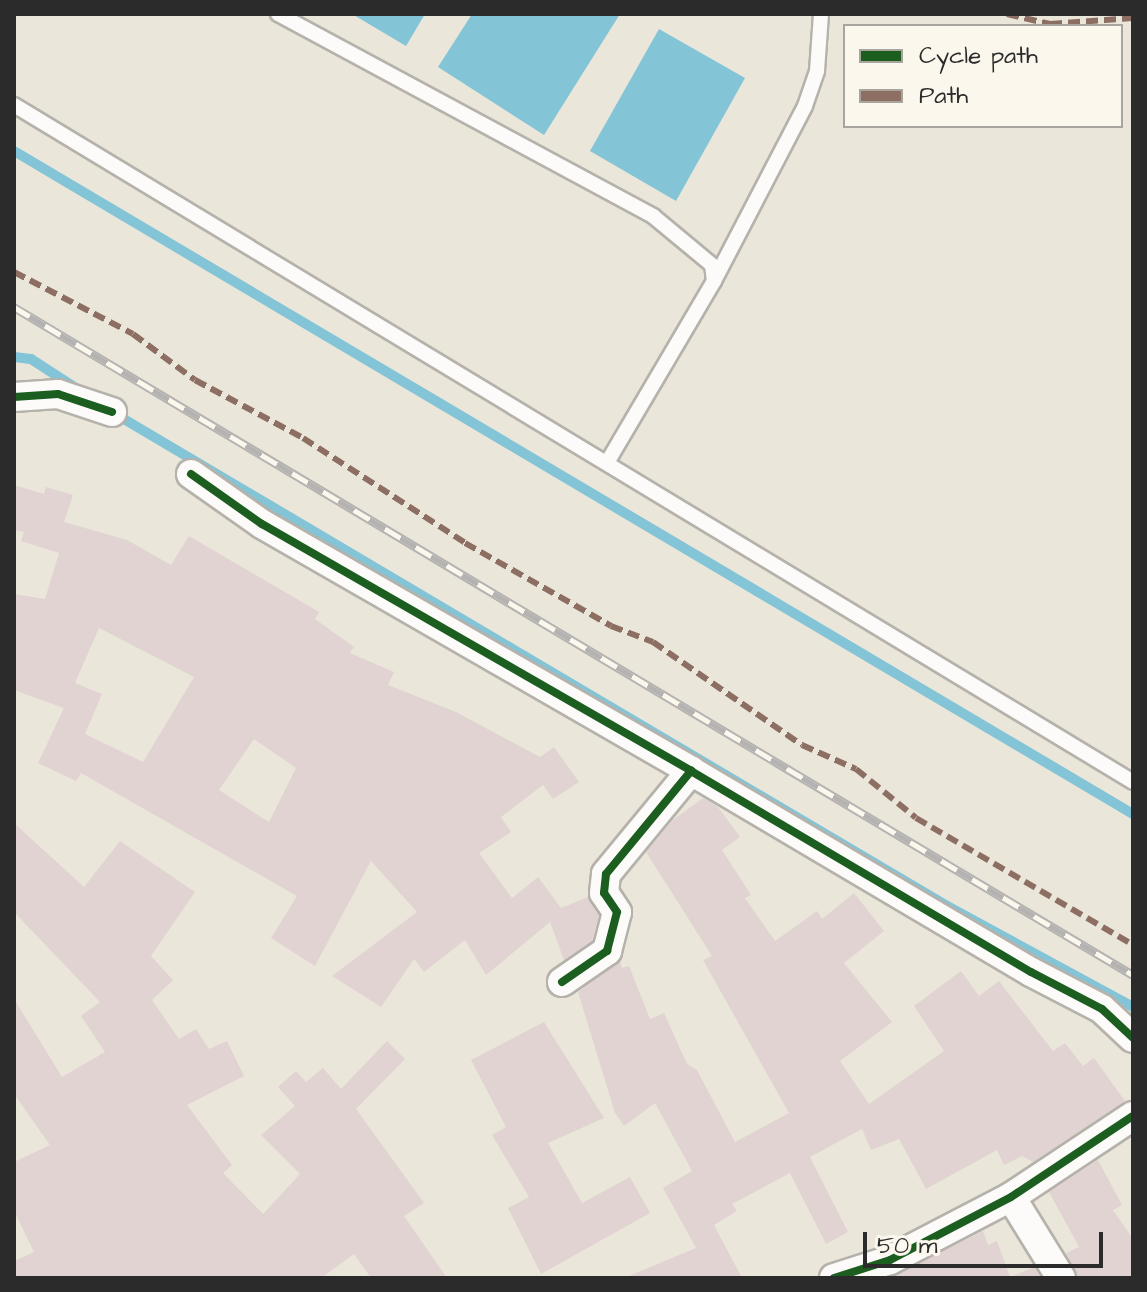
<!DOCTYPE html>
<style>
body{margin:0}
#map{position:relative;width:1147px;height:1292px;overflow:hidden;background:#ebe6da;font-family:"Architects Daughter",sans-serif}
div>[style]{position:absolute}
.water>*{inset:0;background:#84c4d7}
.stream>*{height:10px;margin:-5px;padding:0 5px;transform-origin:5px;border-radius:5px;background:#84c4d7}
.building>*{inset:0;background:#e1d3d2}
.roads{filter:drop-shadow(2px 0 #b5b2ab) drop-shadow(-2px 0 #b5b2ab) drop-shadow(0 2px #b5b2ab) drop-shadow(0 -2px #b5b2ab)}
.service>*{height:14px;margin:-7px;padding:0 7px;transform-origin:7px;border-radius:7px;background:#fcfbf9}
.minor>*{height:28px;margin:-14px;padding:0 14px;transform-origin:14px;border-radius:14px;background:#fcfbf9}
.rail>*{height:9px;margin-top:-4.5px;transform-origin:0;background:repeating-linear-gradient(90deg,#fbf7ec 0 18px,#b4b3b1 0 36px);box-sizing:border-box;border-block:2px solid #b4b3b1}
.quiet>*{height:6px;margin-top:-3px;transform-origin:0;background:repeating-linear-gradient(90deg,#8d6e63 0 12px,transparent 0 18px)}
.cycleway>*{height:8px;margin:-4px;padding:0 4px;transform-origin:4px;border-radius:4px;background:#1b5e20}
span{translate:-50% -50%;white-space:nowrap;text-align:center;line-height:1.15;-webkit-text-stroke:6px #fbf7ec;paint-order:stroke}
.frame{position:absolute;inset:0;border:16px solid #2b2b2b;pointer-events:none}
.legend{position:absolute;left:843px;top:24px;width:280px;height:104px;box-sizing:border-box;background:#fbf7ec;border:2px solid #a8a59f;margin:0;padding:10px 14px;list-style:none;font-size:24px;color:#2b2b2b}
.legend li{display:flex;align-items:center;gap:16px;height:40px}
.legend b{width:40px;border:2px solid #a8a59f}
.scale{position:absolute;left:863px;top:1232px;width:240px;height:36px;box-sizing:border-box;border:4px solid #2b2b2b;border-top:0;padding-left:10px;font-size:24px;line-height:28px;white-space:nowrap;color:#2b2b2b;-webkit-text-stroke:6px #fbf7ec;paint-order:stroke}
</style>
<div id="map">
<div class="water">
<div style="clip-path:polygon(352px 14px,425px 14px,406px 46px)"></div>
<div style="clip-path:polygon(472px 14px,620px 14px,544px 135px,438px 67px)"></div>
<div style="clip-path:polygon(659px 29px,745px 78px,676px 201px,590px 151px)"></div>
</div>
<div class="stream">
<div style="left:14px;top:151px;width:1301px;rotate:30.65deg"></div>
<div style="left:14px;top:357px;width:17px;rotate:7deg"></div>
<div style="left:31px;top:359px;width:57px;rotate:32.9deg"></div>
<div style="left:112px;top:412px;width:970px;rotate:30.61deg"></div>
<div style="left:947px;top:906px;width:212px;rotate:28.5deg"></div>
</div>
<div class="building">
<div style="clip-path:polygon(evenodd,14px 485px,44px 494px,46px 487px,73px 495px,64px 522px,127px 540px,171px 565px,189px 536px,319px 612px,315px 619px,354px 647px,350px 653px,394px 672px,388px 685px,456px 712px,540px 757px,554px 747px,579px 782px,553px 799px,543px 785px,501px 817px,511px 832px,479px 853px,512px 898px,538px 877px,561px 908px,588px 897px,599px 915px,592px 941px,564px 960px,550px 922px,486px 975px,465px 940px,424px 972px,414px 959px,381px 1007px,332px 976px,417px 912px,371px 861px,315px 966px,271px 938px,297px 896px,81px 773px,76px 781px,38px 763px,64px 708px,14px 690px,14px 594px,45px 599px,59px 553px,21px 541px,24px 532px,14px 530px,14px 485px,99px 628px,194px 677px,143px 762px,85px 734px,102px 694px,75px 683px,99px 628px,14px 485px,254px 739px,296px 768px,269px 822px,219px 790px,254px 739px)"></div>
<div style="clip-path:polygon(703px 798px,718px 807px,740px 837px,722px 850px,751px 895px,745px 898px,775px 941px,817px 911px,822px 919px,854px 893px,884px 931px,844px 963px,892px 1022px,840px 1061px,869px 1104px,944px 1051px,914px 1006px,961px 971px,979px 996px,999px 981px,1053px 1051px,1065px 1043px,1083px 1066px,1094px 1058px,1125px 1101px,1033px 1162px,1022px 1156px,1004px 1165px,997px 1150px,926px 1189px,899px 1139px,871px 1150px,862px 1129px,810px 1157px,848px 1232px,826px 1244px,790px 1173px,732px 1204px,737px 1211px,714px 1225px,742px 1278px,624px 1278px,696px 1248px,663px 1188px,692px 1171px,655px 1103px,624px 1126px,615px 1113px,578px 992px,620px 961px,622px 968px,629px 966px,650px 1019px,664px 1013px,687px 1064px,697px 1070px,735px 1142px,789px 1113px,703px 960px,712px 956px,646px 852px,673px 820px)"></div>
<div style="clip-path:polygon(14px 823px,84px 887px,120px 841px,195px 892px,151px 956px,173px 980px,152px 1000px,179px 1039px,196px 1029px,209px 1049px,227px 1041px,244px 1076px,187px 1105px,232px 1165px,223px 1173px,263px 1214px,300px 1174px,261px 1135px,295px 1106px,278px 1087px,296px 1071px,306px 1082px,323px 1068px,341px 1089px,387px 1041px,405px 1059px,356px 1109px,424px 1203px,404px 1216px,447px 1278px,371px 1278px,354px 1254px,321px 1278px,14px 1278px,14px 1261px,34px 1252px,14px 1211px,14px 1162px,50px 1145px,14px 1094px,14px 999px,62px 1077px,105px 1052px,81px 1016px,100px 1002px,14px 912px)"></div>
<div style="clip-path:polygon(544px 1022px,604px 1118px,548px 1143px,582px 1203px,630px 1177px,650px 1213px,541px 1274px,508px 1208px,529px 1197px,492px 1135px,506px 1127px,471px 1060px)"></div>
<div style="clip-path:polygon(1098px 1160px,1122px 1205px,1113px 1210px,1133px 1239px,1133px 1278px,1078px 1278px,1066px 1253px,1079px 1247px,1049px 1192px)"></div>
<div style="clip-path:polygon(983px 1231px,988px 1245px,997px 1241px,1010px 1277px,1034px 1267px,1041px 1278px,890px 1278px)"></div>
</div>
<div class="roads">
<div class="service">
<div style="left:278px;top:14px;width:426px;rotate:28.3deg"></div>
<div style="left:653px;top:216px;width:77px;rotate:39.7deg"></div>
<div style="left:712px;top:265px;width:16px;rotate:83deg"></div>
<div style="left:14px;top:105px;width:1308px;rotate:31.17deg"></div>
<div style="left:608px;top:461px;width:209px;rotate:-59.5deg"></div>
<div style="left:714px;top:281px;width:197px;rotate:-62.5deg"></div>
<div style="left:805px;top:106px;width:37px;rotate:-71deg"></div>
<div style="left:817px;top:71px;width:57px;rotate:-86deg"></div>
</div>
<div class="minor">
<div style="left:14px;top:397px;width:44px;rotate:-3.9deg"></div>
<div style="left:58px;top:394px;width:57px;rotate:18.4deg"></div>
<div style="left:191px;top:474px;width:87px;rotate:35.2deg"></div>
<div style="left:262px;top:524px;width:495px;rotate:29.9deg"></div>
<div style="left:562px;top:982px;width:55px;rotate:-34.6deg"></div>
<div style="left:607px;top:951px;width:40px;rotate:-75.6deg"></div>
<div style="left:617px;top:912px;width:23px;rotate:-124deg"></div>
<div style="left:604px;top:893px;width:19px;rotate:-84deg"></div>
<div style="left:606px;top:874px;width:134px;rotate:-50.5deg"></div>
<div style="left:691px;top:771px;width:395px;rotate:30.6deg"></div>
<div style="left:1031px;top:972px;width:80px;rotate:27.5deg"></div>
<div style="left:1102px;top:1009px;width:42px;rotate:43.1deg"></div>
<div style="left:1011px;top:1197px;width:95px;rotate:58.3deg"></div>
<div style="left:834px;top:1278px;width:59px;rotate:-17.8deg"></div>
<div style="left:890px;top:1260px;width:136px;rotate:-27.5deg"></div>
<div style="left:1011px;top:1197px;width:146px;rotate:-33.6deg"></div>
</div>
</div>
<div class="rail">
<div style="left:14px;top:307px;width:1303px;rotate:30.84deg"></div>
</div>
<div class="quiet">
<div style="left:1007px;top:14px;width:44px;rotate:13.1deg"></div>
<div style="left:1050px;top:24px;width:83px;rotate:-4.1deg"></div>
<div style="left:14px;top:272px;width:134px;rotate:27.5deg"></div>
<div style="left:133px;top:334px;width:77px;rotate:36.6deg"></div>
<div style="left:195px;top:380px;width:123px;rotate:28.2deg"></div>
<div style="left:303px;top:438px;width:193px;rotate:32.9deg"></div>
<div style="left:465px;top:543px;width:168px;rotate:29.6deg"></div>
<div style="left:611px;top:626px;width:45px;rotate:20.9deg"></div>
<div style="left:653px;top:642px;width:181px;rotate:34.7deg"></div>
<div style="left:802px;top:745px;width:59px;rotate:24deg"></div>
<div style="left:856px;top:769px;width:77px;rotate:39.2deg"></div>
<div style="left:916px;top:818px;width:251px;rotate:30.3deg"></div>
</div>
<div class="cycleway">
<div style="left:14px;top:397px;width:44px;rotate:-3.9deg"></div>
<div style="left:58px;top:394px;width:57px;rotate:18.4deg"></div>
<div style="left:191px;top:474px;width:87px;rotate:35.2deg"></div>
<div style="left:262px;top:524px;width:495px;rotate:29.9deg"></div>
<div style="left:562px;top:982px;width:55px;rotate:-34.6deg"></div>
<div style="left:607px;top:951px;width:40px;rotate:-75.6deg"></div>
<div style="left:617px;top:912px;width:23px;rotate:-124deg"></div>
<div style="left:604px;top:893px;width:19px;rotate:-84deg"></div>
<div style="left:606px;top:874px;width:134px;rotate:-50.5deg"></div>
<div style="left:691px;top:771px;width:395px;rotate:30.6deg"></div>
<div style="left:1031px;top:972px;width:80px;rotate:27.5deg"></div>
<div style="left:1102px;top:1009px;width:42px;rotate:43.1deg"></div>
<div style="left:834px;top:1278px;width:59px;rotate:-17.8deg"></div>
<div style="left:890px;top:1260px;width:136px;rotate:-27.5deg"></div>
<div style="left:1011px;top:1197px;width:146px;rotate:-33.6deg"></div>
</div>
<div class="frame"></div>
<ul class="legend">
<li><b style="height:10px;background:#1b5e20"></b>Cycle path</li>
<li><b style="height:10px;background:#8d6e63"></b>Path</li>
</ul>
<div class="scale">50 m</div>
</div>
